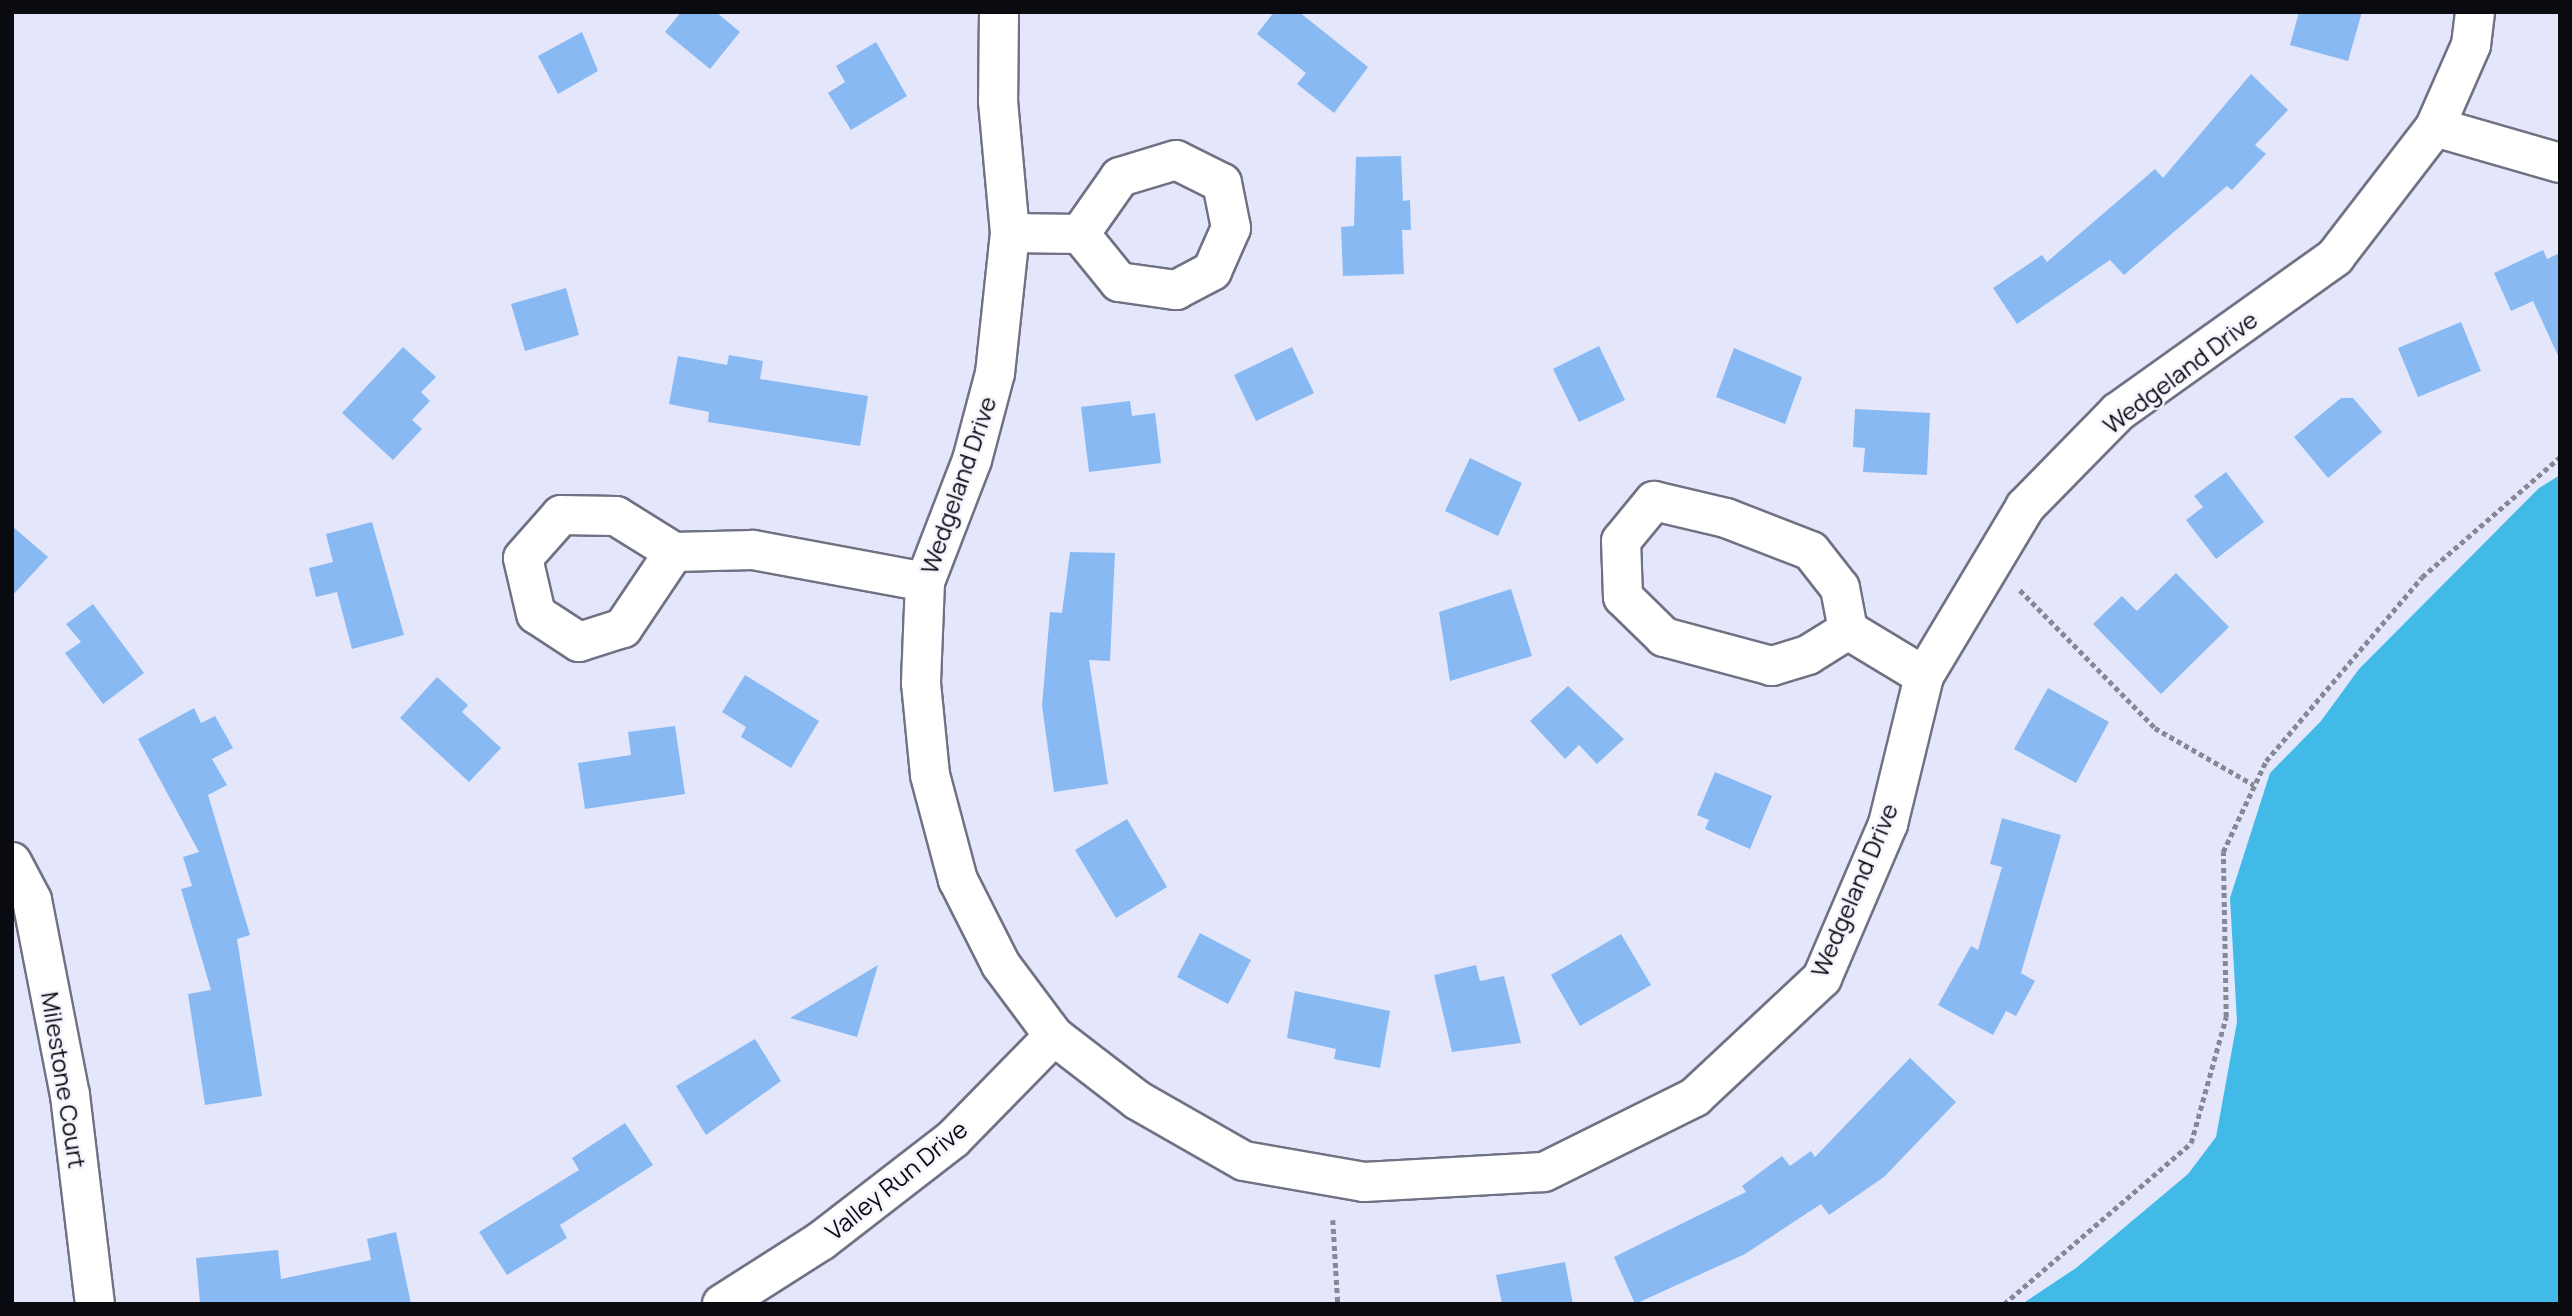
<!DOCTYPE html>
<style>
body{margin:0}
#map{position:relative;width:2572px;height:1316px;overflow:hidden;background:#e4e7fb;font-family:Manrope,sans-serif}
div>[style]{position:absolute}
.water>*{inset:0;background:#42bae8}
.building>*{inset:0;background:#89b9f3}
.path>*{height:4.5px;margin-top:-2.25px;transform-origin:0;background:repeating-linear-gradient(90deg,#868896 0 5px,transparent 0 8.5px)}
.roads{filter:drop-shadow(2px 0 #707284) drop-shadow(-2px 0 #707284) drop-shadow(0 2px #707284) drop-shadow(0 -2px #707284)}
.street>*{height:38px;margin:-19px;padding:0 19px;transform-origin:19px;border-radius:19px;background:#fff}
span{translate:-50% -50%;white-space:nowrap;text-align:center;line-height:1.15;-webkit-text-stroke:5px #f4f5fd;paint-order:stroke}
.street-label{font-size:24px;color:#0a0b11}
.frame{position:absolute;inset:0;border:14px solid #0a0b11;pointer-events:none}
</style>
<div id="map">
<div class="water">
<div style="clip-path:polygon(2560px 475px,2560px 1304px,2022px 1304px,2076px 1268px,2188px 1174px,2216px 1137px,2237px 1022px,2230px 898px,2270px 773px,2321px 721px,2359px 669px,2539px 488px)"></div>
</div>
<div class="building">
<div style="clip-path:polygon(681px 12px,716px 12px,740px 32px,710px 69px,665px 32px)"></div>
<div style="clip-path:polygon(1274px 12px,1299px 12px,1368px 67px,1334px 113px,1297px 84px,1306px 73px,1257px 34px)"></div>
<div style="clip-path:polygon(2299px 12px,2362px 12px,2348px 61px,2290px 45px)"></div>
<div style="clip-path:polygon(582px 32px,598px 71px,558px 94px,538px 56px)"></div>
<div style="clip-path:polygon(876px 42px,907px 96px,851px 130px,828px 93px,845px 82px,836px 66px)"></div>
<div style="clip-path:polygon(2251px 74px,2288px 110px,2255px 145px,2266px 154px,2232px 190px,2227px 186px,2124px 275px,2110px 260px,2017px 324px,1993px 288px,2042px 255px,2047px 262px,2155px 169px,2163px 178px)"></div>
<div style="clip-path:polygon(1401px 156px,1403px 201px,1410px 200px,1411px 230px,1402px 230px,1404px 274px,1343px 276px,1341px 227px,1354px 226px,1356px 157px)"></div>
<div style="clip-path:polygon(2543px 250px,2547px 259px,2560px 253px,2560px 360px,2533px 301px,2511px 311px,2494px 273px)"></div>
<div style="clip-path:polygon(566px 288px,579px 335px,525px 351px,511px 304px)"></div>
<div style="clip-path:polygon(2461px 322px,2481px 371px,2418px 397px,2398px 348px)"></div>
<div style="clip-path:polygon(1599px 346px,1625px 400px,1579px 422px,1553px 369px)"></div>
<div style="clip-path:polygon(403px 347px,436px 377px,421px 392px,430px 401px,412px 420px,422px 429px,393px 460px,342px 413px)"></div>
<div style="clip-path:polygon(1292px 347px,1314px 393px,1256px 421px,1234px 375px)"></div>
<div style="clip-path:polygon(1734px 348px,1802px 377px,1785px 424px,1716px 397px)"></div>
<div style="clip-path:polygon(729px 355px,763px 361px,760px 379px,868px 396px,860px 446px,708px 422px,709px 412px,669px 404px,678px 356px,727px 365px)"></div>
<div style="clip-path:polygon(2341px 398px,2353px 398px,2382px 432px,2328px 478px,2294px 437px)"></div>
<div style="clip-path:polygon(1130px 401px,1132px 416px,1155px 413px,1161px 463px,1089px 472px,1081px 407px)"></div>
<div style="clip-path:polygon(1855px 409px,1930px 413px,1927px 475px,1863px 472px,1865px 448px,1853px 447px)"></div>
<div style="clip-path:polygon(1470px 458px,1522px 483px,1498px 536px,1445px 511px)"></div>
<div style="clip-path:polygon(2226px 472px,2264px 522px,2216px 559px,2186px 520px,2203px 507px,2194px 496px)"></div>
<div style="clip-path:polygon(372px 522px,404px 635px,352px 649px,337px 592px,316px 597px,309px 568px,333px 562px,326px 534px)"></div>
<div style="clip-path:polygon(12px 526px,48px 557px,12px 596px)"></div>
<div style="clip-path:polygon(1070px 552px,1115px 553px,1110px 661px,1089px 660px,1108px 784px,1054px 792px,1042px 706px,1050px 612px,1062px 613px)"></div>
<div style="clip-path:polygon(2176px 573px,2229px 627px,2161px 694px,2093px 624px,2122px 596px,2137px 611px)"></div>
<div style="clip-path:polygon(1511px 589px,1532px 656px,1450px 681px,1439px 612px)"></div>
<div style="clip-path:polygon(93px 604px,144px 673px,103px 704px,65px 653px,81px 642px,66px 624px)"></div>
<div style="clip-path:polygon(745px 675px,819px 721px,791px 768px,741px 737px,746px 727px,722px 712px)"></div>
<div style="clip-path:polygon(437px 677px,468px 705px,462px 712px,501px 748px,469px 782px,400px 718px)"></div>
<div style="clip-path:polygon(1568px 686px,1624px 739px,1597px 764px,1579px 745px,1565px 759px,1530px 721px)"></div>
<div style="clip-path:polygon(2048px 688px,2109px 722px,2076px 783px,2014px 749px)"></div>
<div style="clip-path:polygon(194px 708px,201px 723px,215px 716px,233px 748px,212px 759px,227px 785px,208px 795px,250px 935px,237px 939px,262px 1096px,205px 1105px,188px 994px,211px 990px,181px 889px,192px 886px,183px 857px,199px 852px,138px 739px)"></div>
<div style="clip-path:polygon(675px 726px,685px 794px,585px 809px,578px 763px,631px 755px,628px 732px)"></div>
<div style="clip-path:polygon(1715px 772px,1772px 796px,1750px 849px,1705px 829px,1709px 820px,1697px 815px)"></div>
<div style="clip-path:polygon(2002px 818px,2061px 835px,2021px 973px,2035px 981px,2016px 1016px,2006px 1011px,1993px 1035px,1938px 1005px,1971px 946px,1978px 950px,2002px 867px,1990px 864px)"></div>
<div style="clip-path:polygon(1127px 819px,1167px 887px,1116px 918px,1075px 850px)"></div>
<div style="clip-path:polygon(1200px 933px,1251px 960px,1228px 1004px,1177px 977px)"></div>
<div style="clip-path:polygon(1621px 934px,1651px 985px,1580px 1026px,1551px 975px)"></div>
<div style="clip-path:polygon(878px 965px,857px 1037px,790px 1018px)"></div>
<div style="clip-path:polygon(1476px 965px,1480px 981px,1504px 976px,1521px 1043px,1452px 1052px,1434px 975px)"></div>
<div style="clip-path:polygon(1295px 991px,1390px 1011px,1380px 1068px,1334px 1059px,1336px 1049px,1287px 1038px)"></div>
<div style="clip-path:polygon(755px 1039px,781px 1081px,706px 1135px,676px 1086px)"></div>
<div style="clip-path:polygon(1910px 1058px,1956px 1102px,1884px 1177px,1829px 1215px,1821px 1204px,1745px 1254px,1635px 1304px,1614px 1257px,1746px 1192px,1742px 1186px,1782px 1156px,1790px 1166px,1811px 1151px,1815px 1157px)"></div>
<div style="clip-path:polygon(625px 1123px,653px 1165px,560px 1225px,567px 1238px,507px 1275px,479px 1232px,579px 1170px,572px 1158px)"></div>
<div style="clip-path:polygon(396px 1232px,411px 1304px,200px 1304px,196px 1258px,278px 1250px,281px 1279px,371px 1260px,367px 1239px)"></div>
<div style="clip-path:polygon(1565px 1262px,1573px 1304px,1502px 1304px,1496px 1275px)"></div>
</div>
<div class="path">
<div style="left:2020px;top:590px;width:193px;rotate:45.6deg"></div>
<div style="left:2155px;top:728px;width:114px;rotate:29.9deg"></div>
<div style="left:1333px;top:1220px;width:84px;rotate:86.6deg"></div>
<div style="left:2004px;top:1304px;width:247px;rotate:-40.7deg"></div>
<div style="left:2191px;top:1143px;width:131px;rotate:-74.5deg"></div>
<div style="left:2226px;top:1017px;width:165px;rotate:-91deg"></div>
<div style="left:2223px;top:852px;width:101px;rotate:-64.7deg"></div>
<div style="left:2266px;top:761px;width:241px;rotate:-49.7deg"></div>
<div style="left:2422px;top:577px;width:183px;rotate:-41deg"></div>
</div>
<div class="roads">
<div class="street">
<div style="left:999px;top:12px;width:89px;rotate:90.6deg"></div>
<div style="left:998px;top:101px;width:133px;rotate:84.8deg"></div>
<div style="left:1010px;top:233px;width:141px;rotate:96.1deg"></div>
<div style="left:995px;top:373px;width:90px;rotate:104.8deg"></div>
<div style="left:972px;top:460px;width:131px;rotate:111.1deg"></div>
<div style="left:925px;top:582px;width:101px;rotate:92.3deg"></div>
<div style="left:921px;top:683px;width:92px;rotate:84.4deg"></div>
<div style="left:930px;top:775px;width:109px;rotate:75.1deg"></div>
<div style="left:958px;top:880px;width:95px;rotate:63.2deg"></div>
<div style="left:1001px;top:965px;width:89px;rotate:53.3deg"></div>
<div style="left:1054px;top:1036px;width:105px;rotate:37.6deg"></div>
<div style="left:1137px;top:1100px;width:123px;rotate:29.7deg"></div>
<div style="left:1244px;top:1161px;width:122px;rotate:9.9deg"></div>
<div style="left:1364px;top:1182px;width:180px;rotate:-3.2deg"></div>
<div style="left:1544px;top:1172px;width:169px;rotate:-26.4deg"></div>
<div style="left:1695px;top:1097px;width:174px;rotate:-43.1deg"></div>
<div style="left:1822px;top:978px;width:168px;rotate:-66.8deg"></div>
<div style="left:1888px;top:824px;width:152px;rotate:-76.3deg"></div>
<div style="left:1924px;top:676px;width:197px;rotate:-59.1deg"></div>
<div style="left:2025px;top:507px;width:133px;rotate:-45.6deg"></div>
<div style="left:2118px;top:412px;width:267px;rotate:-35.5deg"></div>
<div style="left:2335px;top:257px;width:164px;rotate:-52.4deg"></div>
<div style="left:2435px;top:127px;width:90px;rotate:-66.3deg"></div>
<div style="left:2471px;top:45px;width:33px;rotate:-83deg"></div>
<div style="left:2435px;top:127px;width:130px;rotate:16.1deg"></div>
<div style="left:1010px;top:233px;width:70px;rotate:0.8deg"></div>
<div style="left:1080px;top:234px;width:62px;rotate:50.9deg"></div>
<div style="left:1119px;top:282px;width:58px;rotate:8deg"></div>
<div style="left:1176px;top:290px;width:41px;rotate:-27.8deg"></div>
<div style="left:1212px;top:271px;width:47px;rotate:-66.2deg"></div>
<div style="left:1231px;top:228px;width:46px;rotate:-101.3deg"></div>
<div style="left:1222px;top:183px;width:51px;rotate:-153.4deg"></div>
<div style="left:1176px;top:160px;width:59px;rotate:163.1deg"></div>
<div style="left:1120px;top:177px;width:70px;rotate:125.1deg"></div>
<div style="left:674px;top:552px;width:92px;rotate:123.9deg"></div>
<div style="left:623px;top:628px;width:46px;rotate:162.3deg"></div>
<div style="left:579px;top:642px;width:51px;rotate:-146.9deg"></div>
<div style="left:536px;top:614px;width:57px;rotate:-103.1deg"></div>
<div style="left:523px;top:558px;width:57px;rotate:-48.5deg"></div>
<div style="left:561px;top:515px;width:55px;rotate:1deg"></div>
<div style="left:616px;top:516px;width:68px;rotate:31.8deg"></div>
<div style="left:674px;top:552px;width:79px;rotate:-1.5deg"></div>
<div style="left:753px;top:550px;width:175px;rotate:10.5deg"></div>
<div style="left:1848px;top:630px;width:47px;rotate:148deg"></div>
<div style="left:1808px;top:655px;width:38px;rotate:163deg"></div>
<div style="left:1772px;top:666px;width:112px;rotate:-165deg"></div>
<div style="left:1664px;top:637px;width:57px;rotate:-135.7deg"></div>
<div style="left:1623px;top:597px;width:56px;rotate:-92deg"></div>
<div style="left:1621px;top:541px;width:52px;rotate:-50.5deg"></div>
<div style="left:1654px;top:501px;width:74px;rotate:13.3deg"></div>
<div style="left:1726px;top:518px;width:91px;rotate:21.2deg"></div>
<div style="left:1811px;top:551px;width:47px;rotate:51.9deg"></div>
<div style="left:1840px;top:588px;width:43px;rotate:79.2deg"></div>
<div style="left:1848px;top:630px;width:89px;rotate:31.2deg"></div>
<div style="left:12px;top:862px;width:43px;rotate:62.2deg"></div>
<div style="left:32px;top:900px;width:199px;rotate:79deg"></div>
<div style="left:70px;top:1095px;width:210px;rotate:83.2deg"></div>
<div style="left:722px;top:1304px;width:117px;rotate:-32.5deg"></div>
<div style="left:821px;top:1241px;width:167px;rotate:-37.7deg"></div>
<div style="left:953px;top:1139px;width:144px;rotate:-45.6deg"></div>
</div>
</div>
<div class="street-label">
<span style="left:2180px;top:372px;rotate:-37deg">Wedgeland Drive</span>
<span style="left:958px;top:485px;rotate:-71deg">Wedgeland Drive</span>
<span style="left:1854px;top:890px;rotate:-67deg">Wedgeland Drive</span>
<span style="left:64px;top:1080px;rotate:81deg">Milestone Court</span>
<span style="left:896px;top:1180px;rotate:-39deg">Valley Run Drive</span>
</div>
<div class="frame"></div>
</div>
